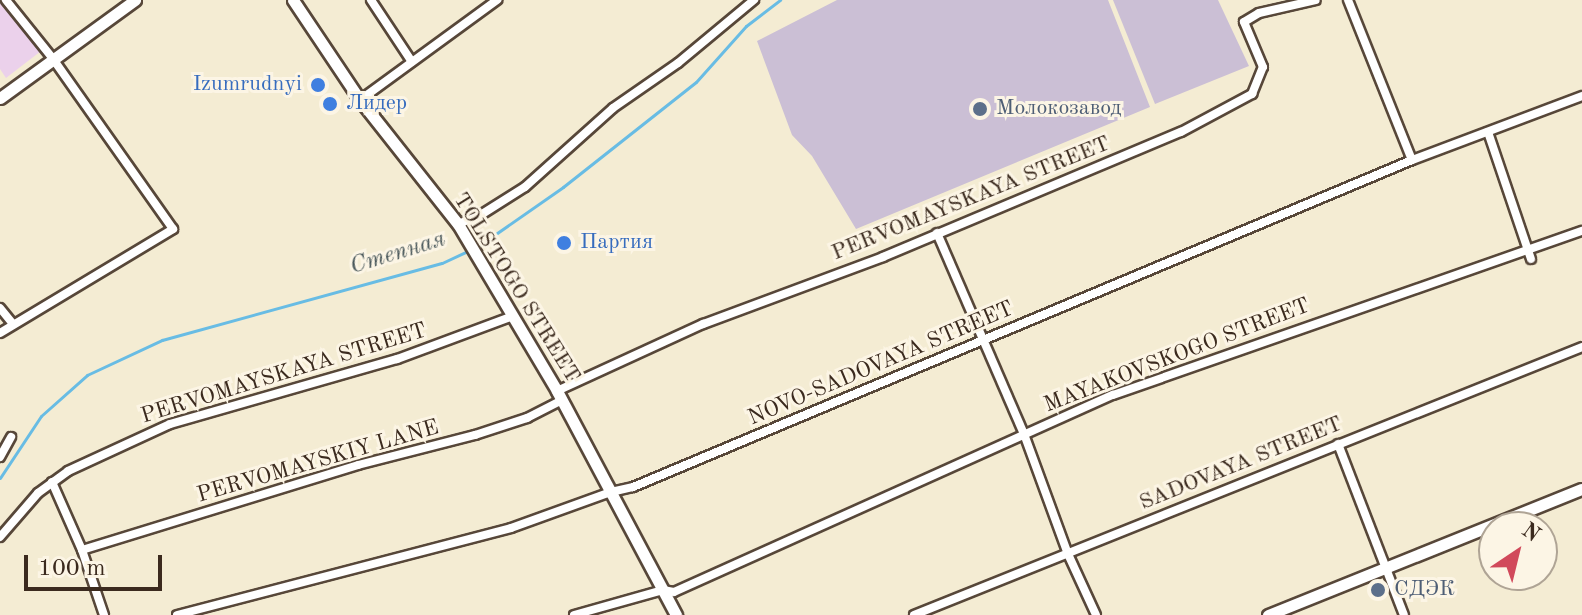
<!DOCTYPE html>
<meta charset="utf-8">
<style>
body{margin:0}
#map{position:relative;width:1582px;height:615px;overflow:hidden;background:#f4ecd3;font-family:"Old Standard TT",serif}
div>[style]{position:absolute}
.built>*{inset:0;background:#ebd1eb}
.industrial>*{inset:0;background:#cbbfd5}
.stream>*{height:3px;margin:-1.5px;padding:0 1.5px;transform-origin:1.5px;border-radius:1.5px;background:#68bce4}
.roads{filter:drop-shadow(2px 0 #574739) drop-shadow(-2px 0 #574739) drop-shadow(0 2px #574739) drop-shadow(0 -2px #574739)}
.street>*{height:8px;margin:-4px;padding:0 4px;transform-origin:4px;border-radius:4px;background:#fff}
.secondary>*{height:11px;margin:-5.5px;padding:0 5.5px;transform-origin:5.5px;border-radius:5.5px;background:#fff}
.dots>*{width:22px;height:22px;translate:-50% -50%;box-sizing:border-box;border:4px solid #fcf5e5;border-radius:50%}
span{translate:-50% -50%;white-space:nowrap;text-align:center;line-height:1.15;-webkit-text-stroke:6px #fcf5e5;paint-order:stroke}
.shop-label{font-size:22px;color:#366cbe}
.right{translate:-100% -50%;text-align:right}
.left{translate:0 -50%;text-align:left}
.service-label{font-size:22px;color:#4e5e75}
.street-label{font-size:22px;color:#3b2a1e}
.water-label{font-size:24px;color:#485659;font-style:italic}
.north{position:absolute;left:1478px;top:511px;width:80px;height:80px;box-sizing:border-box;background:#fcf5e5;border:2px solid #afa495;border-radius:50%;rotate:35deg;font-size:22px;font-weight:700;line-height:32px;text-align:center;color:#3b2a1e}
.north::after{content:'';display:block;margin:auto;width:28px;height:36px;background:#d1495b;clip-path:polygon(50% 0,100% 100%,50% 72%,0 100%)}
.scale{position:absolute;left:24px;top:555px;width:138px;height:36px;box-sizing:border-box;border:4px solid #3b2a1e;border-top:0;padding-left:10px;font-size:24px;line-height:28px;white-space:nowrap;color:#3b2a1e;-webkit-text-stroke:6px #fcf5e5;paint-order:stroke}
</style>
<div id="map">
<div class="built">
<div style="clip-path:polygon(0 3px,41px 51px,6px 78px,0 69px)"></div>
</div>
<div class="industrial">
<div style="clip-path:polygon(837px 0,1108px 0,1150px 107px,856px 229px,812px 156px,792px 135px,757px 41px)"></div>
<div style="clip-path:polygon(1113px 0,1218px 0,1249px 66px,1155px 104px)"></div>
</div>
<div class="stream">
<div style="left:477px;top:247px;width:105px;rotate:-34.9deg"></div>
<div style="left:563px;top:187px;width:169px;rotate:-38.3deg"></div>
<div style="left:696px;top:82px;width:75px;rotate:-48.2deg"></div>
<div style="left:746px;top:26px;width:43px;rotate:-37.4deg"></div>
<div style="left:0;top:478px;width:74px;rotate:-56.5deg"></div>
<div style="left:41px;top:416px;width:62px;rotate:-41.7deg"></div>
<div style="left:87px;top:375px;width:83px;rotate:-25deg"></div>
<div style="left:162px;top:340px;width:290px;rotate:-15.4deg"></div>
<div style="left:442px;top:263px;width:31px;rotate:-25deg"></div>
</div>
<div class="roads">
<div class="street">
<div style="left:371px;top:0;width:74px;rotate:56.5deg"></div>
<div style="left:1348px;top:0;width:172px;rotate:68.2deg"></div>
<div style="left:360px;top:100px;width:170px;rotate:-36.1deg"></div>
<div style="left:1488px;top:132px;width:134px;rotate:71.3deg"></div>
<div style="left:458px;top:224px;width:22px;rotate:-21deg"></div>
<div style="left:479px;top:216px;width:54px;rotate:-32.2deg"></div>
<div style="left:525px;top:187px;width:118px;rotate:-41.9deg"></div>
<div style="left:613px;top:108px;width:79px;rotate:-34.7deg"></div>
<div style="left:678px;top:63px;width:99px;rotate:-39.7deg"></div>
<div style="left:937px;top:233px;width:219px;rotate:66.6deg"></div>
<div style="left:1024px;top:434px;width:128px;rotate:69.9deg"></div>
<div style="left:1068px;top:554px;width:67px;rotate:65.3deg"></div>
<div style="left:0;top:308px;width:21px;rotate:51deg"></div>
<div style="left:0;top:333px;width:202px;rotate:-31deg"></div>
<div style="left:173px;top:229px;width:207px;rotate:-125.2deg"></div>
<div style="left:54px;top:60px;width:77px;rotate:-128.7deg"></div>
<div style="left:557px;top:391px;width:161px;rotate:-24.7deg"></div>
<div style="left:703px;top:324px;width:192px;rotate:-20.4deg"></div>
<div style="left:883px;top:257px;width:323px;rotate:-22.8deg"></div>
<div style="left:1181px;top:132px;width:81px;rotate:-28.2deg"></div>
<div style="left:1252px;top:94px;width:29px;rotate:-68deg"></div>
<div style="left:1263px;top:67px;width:49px;rotate:-112.9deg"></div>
<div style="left:1244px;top:22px;width:17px;rotate:-31deg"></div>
<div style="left:1259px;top:13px;width:58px;rotate:-12.8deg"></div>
<div style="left:1338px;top:444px;width:183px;rotate:68.9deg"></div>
<div style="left:0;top:457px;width:23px;rotate:-61deg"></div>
<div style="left:52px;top:482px;width:74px;rotate:66.2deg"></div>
<div style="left:82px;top:550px;width:69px;rotate:71.3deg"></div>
<div style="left:0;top:537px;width:58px;rotate:-49.2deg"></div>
<div style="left:38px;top:493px;width:37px;rotate:-36deg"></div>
<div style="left:68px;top:471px;width:112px;rotate:-24.7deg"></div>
<div style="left:170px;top:424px;width:236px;rotate:-16deg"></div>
<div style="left:397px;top:359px;width:124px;rotate:-20.3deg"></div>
<div style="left:82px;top:550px;width:289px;rotate:-17.1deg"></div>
<div style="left:358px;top:465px;width:121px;rotate:-14.4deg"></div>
<div style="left:475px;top:435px;width:55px;rotate:-18.1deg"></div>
<div style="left:527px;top:418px;width:39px;rotate:-27deg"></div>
<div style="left:177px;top:615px;width:345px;rotate:-14.6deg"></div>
<div style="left:511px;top:528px;width:106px;rotate:-19.8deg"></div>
<div style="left:611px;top:492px;width:23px;rotate:-13deg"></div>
<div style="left:633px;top:487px;width:845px;rotate:-22.77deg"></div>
<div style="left:1412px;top:160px;width:182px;rotate:-20.6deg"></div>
<div style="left:574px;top:615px;width:92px;rotate:-15.7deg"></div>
<div style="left:663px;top:590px;width:11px;rotate:10deg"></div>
<div style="left:674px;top:592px;width:481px;rotate:-24.2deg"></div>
<div style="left:1113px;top:395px;width:497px;rotate:-19.3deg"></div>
<div style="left:914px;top:615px;width:720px;rotate:-21.86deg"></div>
</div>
<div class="secondary">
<div style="left:293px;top:0;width:120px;rotate:56.2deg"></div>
<div style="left:360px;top:100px;width:158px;rotate:51.7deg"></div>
<div style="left:458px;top:224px;width:194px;rotate:59.3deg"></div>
<div style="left:557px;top:391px;width:254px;rotate:62deg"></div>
<div style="left:0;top:98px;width:167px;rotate:-36deg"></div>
<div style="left:1268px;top:615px;width:338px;rotate:-21.9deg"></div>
</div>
</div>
<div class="dots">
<div style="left:318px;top:85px;background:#3f7fe0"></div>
<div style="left:330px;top:104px;background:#3f7fe0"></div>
<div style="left:980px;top:109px;background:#5c6f8a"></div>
<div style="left:564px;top:243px;background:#3f7fe0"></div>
<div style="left:1378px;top:590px;background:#5c6f8a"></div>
</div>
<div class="shop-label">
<span class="right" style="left:302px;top:85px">Izumrudnyi</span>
<span class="left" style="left:346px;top:104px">Лидер</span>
<span class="left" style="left:580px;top:243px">Партия</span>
</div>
<div class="service-label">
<span class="left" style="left:996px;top:109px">Молокозавод</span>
<span class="left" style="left:1394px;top:590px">СДЭК</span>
</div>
<div class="street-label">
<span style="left:971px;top:199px;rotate:-22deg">PERVOMAYSKAYA STREET</span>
<span style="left:516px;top:288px;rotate:58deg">TOLSTOGO STREET</span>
<span style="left:1177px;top:356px;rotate:-21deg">MAYAKOVSKOGO STREET</span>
<span style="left:881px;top:364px;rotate:-23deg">NOVO-SADOVAYA STREET</span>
<span style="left:284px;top:374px;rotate:-17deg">PERVOMAYSKAYA STREET</span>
<span style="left:318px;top:462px;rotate:-16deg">PERVOMAYSKIY LANE</span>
<span style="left:1241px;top:464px;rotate:-22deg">SADOVAYA STREET</span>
</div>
<div class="water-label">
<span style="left:398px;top:254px;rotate:-17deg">Степная</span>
</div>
<div class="north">N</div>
<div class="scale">100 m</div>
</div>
